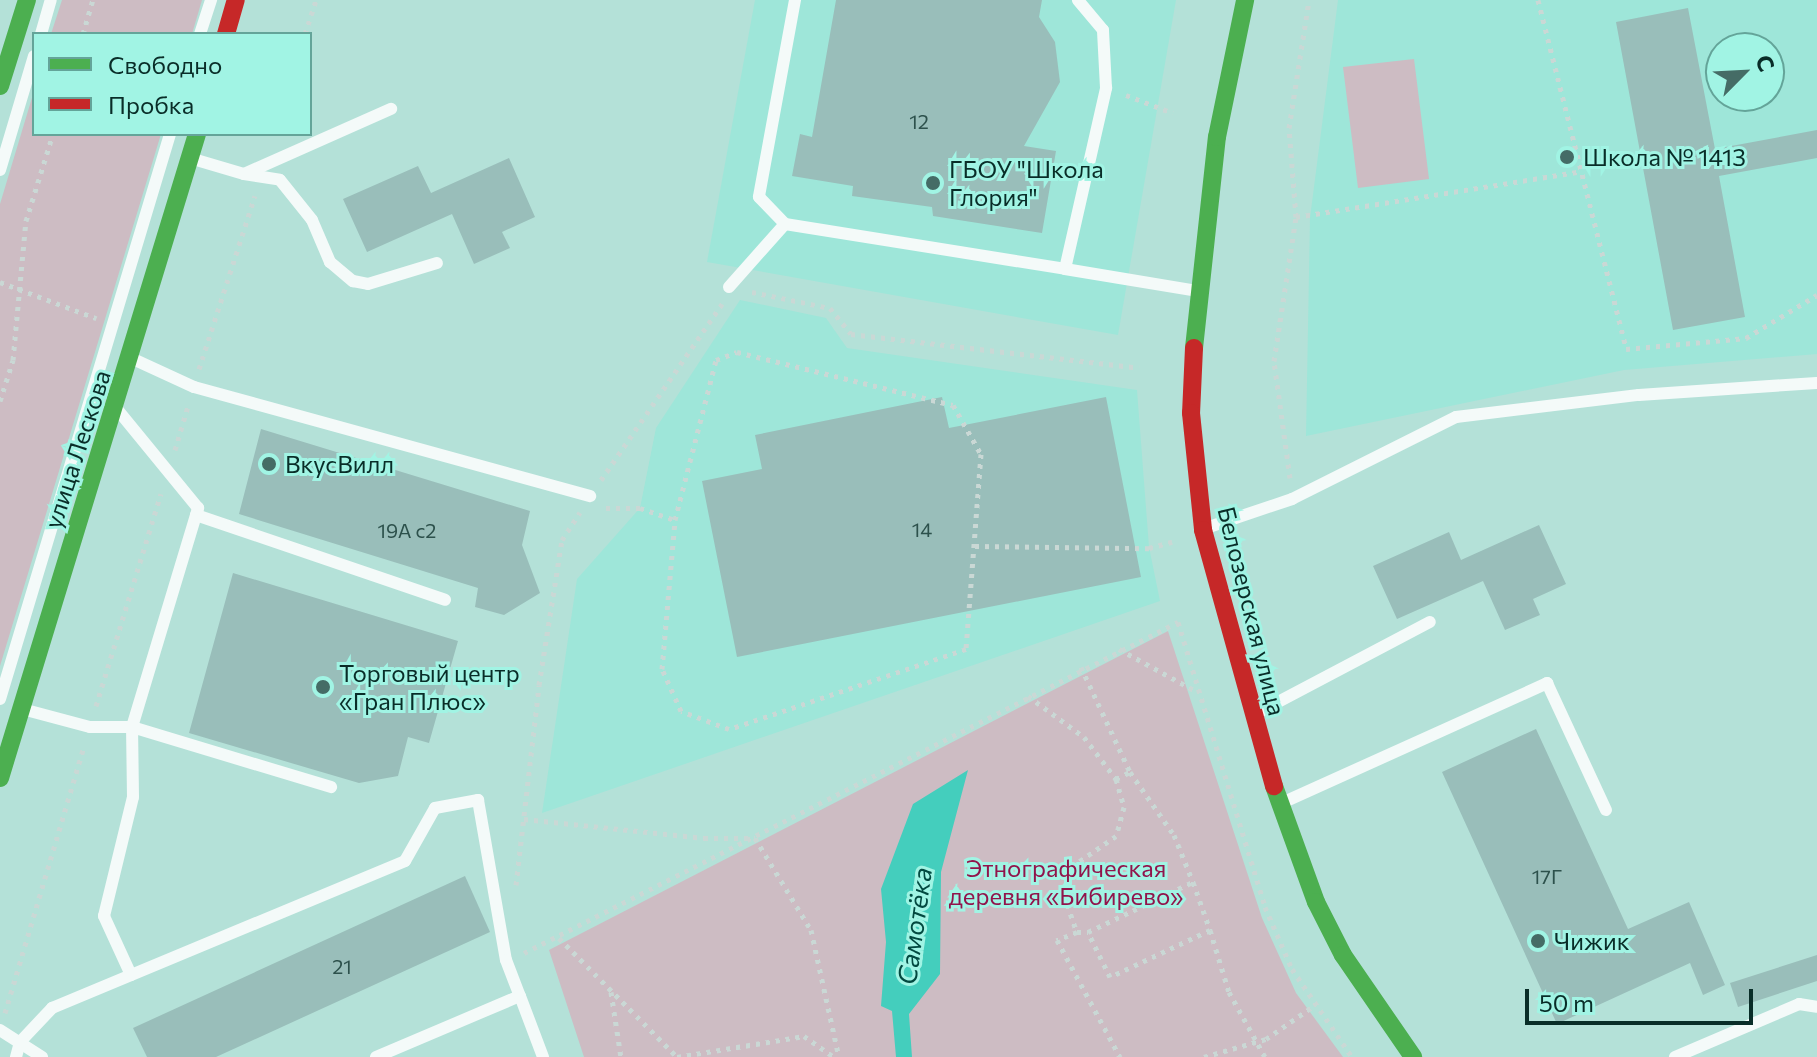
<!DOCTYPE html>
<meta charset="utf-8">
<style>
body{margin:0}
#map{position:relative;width:1817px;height:1057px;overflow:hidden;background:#b4e1d8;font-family:Commissioner,sans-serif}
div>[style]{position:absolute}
.built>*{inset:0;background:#9ee6d9}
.green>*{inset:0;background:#cdbcc3}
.water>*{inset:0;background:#44cebd}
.building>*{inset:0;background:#99beba}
.path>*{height:5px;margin-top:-2.5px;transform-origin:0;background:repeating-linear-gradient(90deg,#cad8d5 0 4px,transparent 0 10px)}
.lane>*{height:12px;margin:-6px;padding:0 6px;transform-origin:6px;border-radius:6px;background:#f4faf9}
.fast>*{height:18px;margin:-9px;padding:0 9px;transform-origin:9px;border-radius:9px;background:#4caf50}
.jam>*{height:18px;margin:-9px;padding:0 9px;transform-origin:9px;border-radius:9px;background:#c62828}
.dots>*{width:22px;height:22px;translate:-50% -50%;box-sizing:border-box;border:4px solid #a1f4e4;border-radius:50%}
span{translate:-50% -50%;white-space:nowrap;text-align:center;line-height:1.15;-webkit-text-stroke:6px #a1f4e4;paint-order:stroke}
.number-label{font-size:20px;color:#2d514c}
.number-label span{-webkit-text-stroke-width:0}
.poi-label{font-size:24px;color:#092d28}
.left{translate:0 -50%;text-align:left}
.street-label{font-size:24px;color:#092d28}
.park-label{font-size:24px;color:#91144b}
.water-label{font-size:26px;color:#024940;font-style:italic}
.legend{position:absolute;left:32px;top:32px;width:280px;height:104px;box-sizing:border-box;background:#a1f4e4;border:2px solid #64a499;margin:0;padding:10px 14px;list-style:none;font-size:24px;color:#092d28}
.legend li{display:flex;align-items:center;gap:16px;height:40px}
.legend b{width:40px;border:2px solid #64a499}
.north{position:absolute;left:1705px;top:32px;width:80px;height:80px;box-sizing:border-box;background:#a1f4e4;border:2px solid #64a499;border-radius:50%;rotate:66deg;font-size:22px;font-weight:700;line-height:32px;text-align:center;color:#092d28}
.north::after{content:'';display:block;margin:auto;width:28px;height:36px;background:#456c66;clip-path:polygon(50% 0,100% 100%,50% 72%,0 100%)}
.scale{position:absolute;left:1525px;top:989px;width:228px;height:36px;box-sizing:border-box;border:4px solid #092d28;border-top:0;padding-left:10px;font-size:24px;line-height:28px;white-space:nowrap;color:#092d28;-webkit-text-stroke:6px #a1f4e4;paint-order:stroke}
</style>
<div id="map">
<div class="built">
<div style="clip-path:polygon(755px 0,1176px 0,1118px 335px,707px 262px)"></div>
<div style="clip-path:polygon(evenodd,1338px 0,1817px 0,1817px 354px,1624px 370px,1306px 436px,1310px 218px,1338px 0,1721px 48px,1769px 48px,1769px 96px,1721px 96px,1721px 48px)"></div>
<div style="clip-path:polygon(740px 300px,826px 318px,847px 348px,1137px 390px,1149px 547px,1160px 601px,542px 813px,577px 579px,640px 508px,656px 428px)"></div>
</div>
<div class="green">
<div style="clip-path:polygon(62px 0,202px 0,192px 34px,51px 34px)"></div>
<div style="clip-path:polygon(1414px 59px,1429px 179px,1358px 188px,1343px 67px)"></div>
<div style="clip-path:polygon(34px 91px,34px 134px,161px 134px,0 666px,0 204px)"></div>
<div style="clip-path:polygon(1168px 631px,1262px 918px,1296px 993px,1343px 1057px,584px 1057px,549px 950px)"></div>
</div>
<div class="water">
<div style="clip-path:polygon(968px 770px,941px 872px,940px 974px,909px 1014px,912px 1057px,896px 1057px,892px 1011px,881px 1006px,886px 942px,881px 889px,913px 804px)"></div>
</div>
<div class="building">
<div style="clip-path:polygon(836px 0,1042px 0,1039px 17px,1055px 42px,1060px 82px,1024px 146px,1056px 151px,1042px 233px,933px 216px,932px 207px,852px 196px,853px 186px,792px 176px,800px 134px,812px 137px)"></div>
<div style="clip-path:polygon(1688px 8px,1715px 149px,1817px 130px,1817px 158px,1719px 176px,1745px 317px,1673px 330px,1616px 22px)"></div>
<div style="clip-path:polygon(509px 158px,535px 217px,502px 232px,510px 248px,474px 264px,452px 214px,367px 252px,343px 199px,418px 166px,431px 193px)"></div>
<div style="clip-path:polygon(942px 397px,949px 428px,1106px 397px,1141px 577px,737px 657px,702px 481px,762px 469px,755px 435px)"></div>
<div style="clip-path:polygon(261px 429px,530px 511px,522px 545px,540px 593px,504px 615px,475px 607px,478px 588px,239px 514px)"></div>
<div style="clip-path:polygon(1539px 525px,1566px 584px,1533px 599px,1540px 615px,1505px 630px,1483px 581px,1397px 619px,1373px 566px,1449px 532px,1461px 560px)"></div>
<div style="clip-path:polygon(233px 573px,458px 641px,429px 743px,408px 737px,398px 776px,359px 783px,189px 733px)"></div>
<div style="clip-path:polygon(1536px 729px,1628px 929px,1689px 902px,1725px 985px,1703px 995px,1690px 963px,1557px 1024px,1442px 772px)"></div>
<div style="clip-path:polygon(465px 876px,490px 932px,216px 1057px,147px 1057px,133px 1028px)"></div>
<div style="clip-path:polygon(1817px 955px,1817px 981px,1738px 1007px,1730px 983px)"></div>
</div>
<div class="path">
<div style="left:1538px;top:0;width:360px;rotate:75.8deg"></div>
<div style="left:1626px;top:349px;width:121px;rotate:-5.2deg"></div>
<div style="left:1746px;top:338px;width:83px;rotate:-31.2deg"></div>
<div style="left:83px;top:34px;width:35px;rotate:-74deg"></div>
<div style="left:305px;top:34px;width:36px;rotate:-72deg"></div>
<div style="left:1126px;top:95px;width:50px;rotate:21deg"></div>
<div style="left:1296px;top:217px;width:286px;rotate:-9.1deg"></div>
<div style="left:0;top:282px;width:103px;rotate:20.6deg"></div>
<div style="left:752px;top:292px;width:80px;rotate:11.6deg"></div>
<div style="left:830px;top:308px;width:33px;rotate:51deg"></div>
<div style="left:851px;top:334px;width:290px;rotate:6.7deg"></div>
<div style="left:737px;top:352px;width:222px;rotate:13.8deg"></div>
<div style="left:953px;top:405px;width:56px;rotate:60.3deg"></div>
<div style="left:981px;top:454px;width:196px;rotate:94.4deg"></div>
<div style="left:966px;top:649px;width:250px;rotate:161.3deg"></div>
<div style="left:729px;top:729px;width:51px;rotate:-159.4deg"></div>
<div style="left:681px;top:711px;width:46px;rotate:-114.3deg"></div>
<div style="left:662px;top:669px;width:150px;rotate:-85deg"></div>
<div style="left:675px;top:520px;width:165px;rotate:-75.6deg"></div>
<div style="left:716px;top:360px;width:22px;rotate:-21deg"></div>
<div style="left:199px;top:369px;width:182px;rotate:-72.1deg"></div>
<div style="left:0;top:401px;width:43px;rotate:-72.4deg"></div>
<div style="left:13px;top:360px;width:140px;rotate:-84.7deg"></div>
<div style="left:26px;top:221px;width:91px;rotate:-72.8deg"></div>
<div style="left:175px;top:450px;width:46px;rotate:-73.5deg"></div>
<div style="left:1290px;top:478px;width:118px;rotate:-97.8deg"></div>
<div style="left:1274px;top:361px;width:146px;rotate:-81.3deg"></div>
<div style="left:1296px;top:217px;width:89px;rotate:-94.5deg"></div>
<div style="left:1289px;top:128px;width:130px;rotate:-81.1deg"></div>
<div style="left:601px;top:480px;width:214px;rotate:-55.5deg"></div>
<div style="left:606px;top:508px;width:34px"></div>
<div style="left:640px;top:508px;width:37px;rotate:19deg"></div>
<div style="left:975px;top:546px;width:174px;rotate:0.7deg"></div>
<div style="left:1149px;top:548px;width:24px;rotate:-15deg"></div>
<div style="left:1119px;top:649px;width:85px;rotate:28.7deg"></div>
<div style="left:1081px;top:667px;width:116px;rotate:65deg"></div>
<div style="left:1130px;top:772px;width:77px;rotate:55.1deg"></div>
<div style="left:1174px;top:835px;width:51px;rotate:68deg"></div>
<div style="left:1193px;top:882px;width:51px;rotate:70.5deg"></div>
<div style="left:1210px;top:930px;width:110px;rotate:154.8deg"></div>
<div style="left:1110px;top:977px;width:50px;rotate:-116.1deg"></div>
<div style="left:1088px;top:932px;width:116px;rotate:-25.5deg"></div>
<div style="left:1028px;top:696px;width:69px;rotate:36.2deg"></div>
<div style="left:1084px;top:737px;width:53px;rotate:52.7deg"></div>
<div style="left:1116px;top:779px;width:29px;rotate:74deg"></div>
<div style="left:1124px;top:807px;width:30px;rotate:105deg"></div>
<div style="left:1116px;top:836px;width:55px;rotate:145.4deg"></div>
<div style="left:1071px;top:867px;width:29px;rotate:104deg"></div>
<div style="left:1064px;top:895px;width:39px;rotate:71deg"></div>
<div style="left:1077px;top:932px;width:11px"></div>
<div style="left:96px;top:706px;width:222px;rotate:-73deg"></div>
<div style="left:1116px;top:779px;width:16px;rotate:-27deg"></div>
<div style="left:524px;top:819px;width:181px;rotate:6deg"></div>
<div style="left:704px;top:838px;width:51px"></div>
<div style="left:755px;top:838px;width:108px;rotate:58.7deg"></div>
<div style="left:811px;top:930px;width:130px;rotate:77.6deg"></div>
<div style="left:516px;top:885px;width:201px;rotate:-83.4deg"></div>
<div style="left:539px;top:685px;width:147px;rotate:-81deg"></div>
<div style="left:562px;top:540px;width:33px;rotate:-57deg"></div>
<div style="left:1210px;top:930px;width:65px;rotate:73deg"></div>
<div style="left:1229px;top:992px;width:74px;rotate:61deg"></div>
<div style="left:1077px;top:932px;width:22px;rotate:158deg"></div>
<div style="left:1057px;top:940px;width:133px;rotate:61.7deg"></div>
<div style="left:559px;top:938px;width:168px;rotate:45.2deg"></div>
<div style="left:677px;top:1057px;width:129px;rotate:-9.4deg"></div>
<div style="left:804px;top:1036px;width:37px;rotate:35deg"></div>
<div style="left:524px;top:953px;width:733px;rotate:-26.84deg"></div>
<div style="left:1178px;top:622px;width:298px;rotate:73deg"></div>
<div style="left:1265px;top:907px;width:68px;rotate:66.5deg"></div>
<div style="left:1292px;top:969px;width:107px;rotate:55.7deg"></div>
<div style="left:611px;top:992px;width:66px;rotate:81.3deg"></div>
<div style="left:5px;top:1013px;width:278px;rotate:-73.5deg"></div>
<div style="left:1204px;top:1057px;width:65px;rotate:-16.2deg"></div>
<div style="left:1266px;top:1039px;width:60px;rotate:-34.8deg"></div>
</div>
<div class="lane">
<div style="left:795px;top:0;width:200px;rotate:100.4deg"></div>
<div style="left:759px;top:197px;width:37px;rotate:46deg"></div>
<div style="left:785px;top:224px;width:284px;rotate:9.1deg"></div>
<div style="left:1065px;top:269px;width:186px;rotate:-77.2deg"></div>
<div style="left:1106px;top:88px;width:58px;rotate:-93deg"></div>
<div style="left:1103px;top:30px;width:39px;rotate:-130deg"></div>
<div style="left:41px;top:34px;width:35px;rotate:-74deg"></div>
<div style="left:200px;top:34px;width:36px;rotate:-72deg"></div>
<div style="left:193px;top:159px;width:53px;rotate:16.4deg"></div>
<div style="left:244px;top:174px;width:161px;rotate:-23.9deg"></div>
<div style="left:0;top:170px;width:119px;rotate:-73.4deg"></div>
<div style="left:244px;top:174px;width:36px;rotate:9deg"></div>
<div style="left:280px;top:180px;width:51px;rotate:51.3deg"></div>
<div style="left:312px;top:220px;width:46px;rotate:66.8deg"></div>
<div style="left:330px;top:262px;width:30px;rotate:40deg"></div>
<div style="left:353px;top:281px;width:15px;rotate:11deg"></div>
<div style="left:368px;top:284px;width:72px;rotate:-16.9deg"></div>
<div style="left:1065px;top:269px;width:129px;rotate:9.4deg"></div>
<div style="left:729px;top:287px;width:84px;rotate:-48.4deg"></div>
<div style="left:133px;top:359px;width:67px;rotate:24.7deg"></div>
<div style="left:194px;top:387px;width:411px;rotate:15.4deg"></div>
<div style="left:196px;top:515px;width:263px;rotate:18.8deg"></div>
<div style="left:1206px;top:528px;width:91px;rotate:-18.6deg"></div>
<div style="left:1292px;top:499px;width:183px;rotate:-26.6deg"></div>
<div style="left:1456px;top:417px;width:184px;rotate:-6.9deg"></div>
<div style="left:1639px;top:395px;width:178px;rotate:-3.9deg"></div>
<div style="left:0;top:699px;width:590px;rotate:-73.25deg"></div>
<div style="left:26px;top:710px;width:66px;rotate:14.9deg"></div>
<div style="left:90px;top:727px;width:42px"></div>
<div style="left:132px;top:727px;width:229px;rotate:-73.2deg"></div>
<div style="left:198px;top:508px;width:128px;rotate:-129.3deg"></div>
<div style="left:1259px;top:712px;width:193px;rotate:-27.8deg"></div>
<div style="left:1284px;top:802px;width:289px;rotate:-24.3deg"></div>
<div style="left:1547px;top:683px;width:140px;rotate:65.1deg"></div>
<div style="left:131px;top:975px;width:65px;rotate:-114.6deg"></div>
<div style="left:104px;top:916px;width:122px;rotate:-76.3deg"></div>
<div style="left:133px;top:797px;width:70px;rotate:-90.8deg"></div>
<div style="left:132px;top:727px;width:208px;rotate:16.8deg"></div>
<div style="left:0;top:1030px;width:50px;rotate:32.7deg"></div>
<div style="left:16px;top:1057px;width:16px;rotate:-75deg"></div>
<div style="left:20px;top:1042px;width:47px;rotate:-46.7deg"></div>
<div style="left:52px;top:1008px;width:382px;rotate:-22.6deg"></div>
<div style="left:405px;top:861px;width:61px;rotate:-60.5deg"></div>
<div style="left:435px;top:808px;width:44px;rotate:-10.5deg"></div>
<div style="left:478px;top:800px;width:162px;rotate:80.1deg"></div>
<div style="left:506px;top:960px;width:39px;rotate:69deg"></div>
<div style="left:376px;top:1057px;width:156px;rotate:-23deg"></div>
<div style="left:520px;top:996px;width:65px;rotate:69.3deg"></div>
<div style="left:1675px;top:1057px;width:135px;rotate:-23.1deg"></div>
<div style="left:1799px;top:1004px;width:18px;rotate:9deg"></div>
</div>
<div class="fast">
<div style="left:0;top:86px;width:90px;rotate:-72.6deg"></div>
<div style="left:1194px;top:348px;width:212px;rotate:-83.8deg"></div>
<div style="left:1217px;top:137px;width:140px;rotate:-78.4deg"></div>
<div style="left:0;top:778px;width:673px;rotate:-72.99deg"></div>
<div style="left:1274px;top:786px;width:123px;rotate:70.1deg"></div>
<div style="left:1316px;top:902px;width:59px;rotate:63deg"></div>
<div style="left:1343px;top:955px;width:124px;rotate:55.5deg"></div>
</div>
<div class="jam">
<div style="left:226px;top:34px;width:35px;rotate:-74deg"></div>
<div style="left:1194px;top:348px;width:65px;rotate:92.6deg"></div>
<div style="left:1191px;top:413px;width:118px;rotate:84.1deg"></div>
<div style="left:1203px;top:530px;width:266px;rotate:74.5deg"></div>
</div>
<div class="dots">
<div style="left:1567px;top:157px;background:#456c66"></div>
<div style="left:933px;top:183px;background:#456c66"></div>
<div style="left:269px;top:464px;background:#456c66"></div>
<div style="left:323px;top:687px;background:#456c66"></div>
<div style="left:1538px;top:941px;background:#456c66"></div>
</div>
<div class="number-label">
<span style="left:919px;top:121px">12</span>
<span style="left:922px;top:529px">14</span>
<span style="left:407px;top:530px">19А с2</span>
<span style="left:1547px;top:876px">17Г</span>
<span style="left:342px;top:966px">21</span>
</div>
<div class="poi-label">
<span class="left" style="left:1583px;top:157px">Школа № 1413</span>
<span class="left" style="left:949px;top:183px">ГБОУ "Школа<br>Глория"</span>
<span class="left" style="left:285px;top:464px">ВкусВилл</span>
<span class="left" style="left:339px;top:687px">Торговый центр<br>«Гран Плюс»</span>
<span class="left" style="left:1554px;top:941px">Чижик</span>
</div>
<div class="street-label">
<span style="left:77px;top:449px;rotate:-72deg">улица Лескова</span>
<span style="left:1252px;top:611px;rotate:76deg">Белозерская улица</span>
</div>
<div class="park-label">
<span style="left:1066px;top:882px">Этнографическая<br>деревня «Бибирево»</span>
</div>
<div class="water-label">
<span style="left:914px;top:926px;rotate:-82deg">Самотёка</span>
</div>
<ul class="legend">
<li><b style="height:10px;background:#4caf50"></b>Свободно</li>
<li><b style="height:10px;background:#c62828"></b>Пробка</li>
</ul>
<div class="north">С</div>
<div class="scale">50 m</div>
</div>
